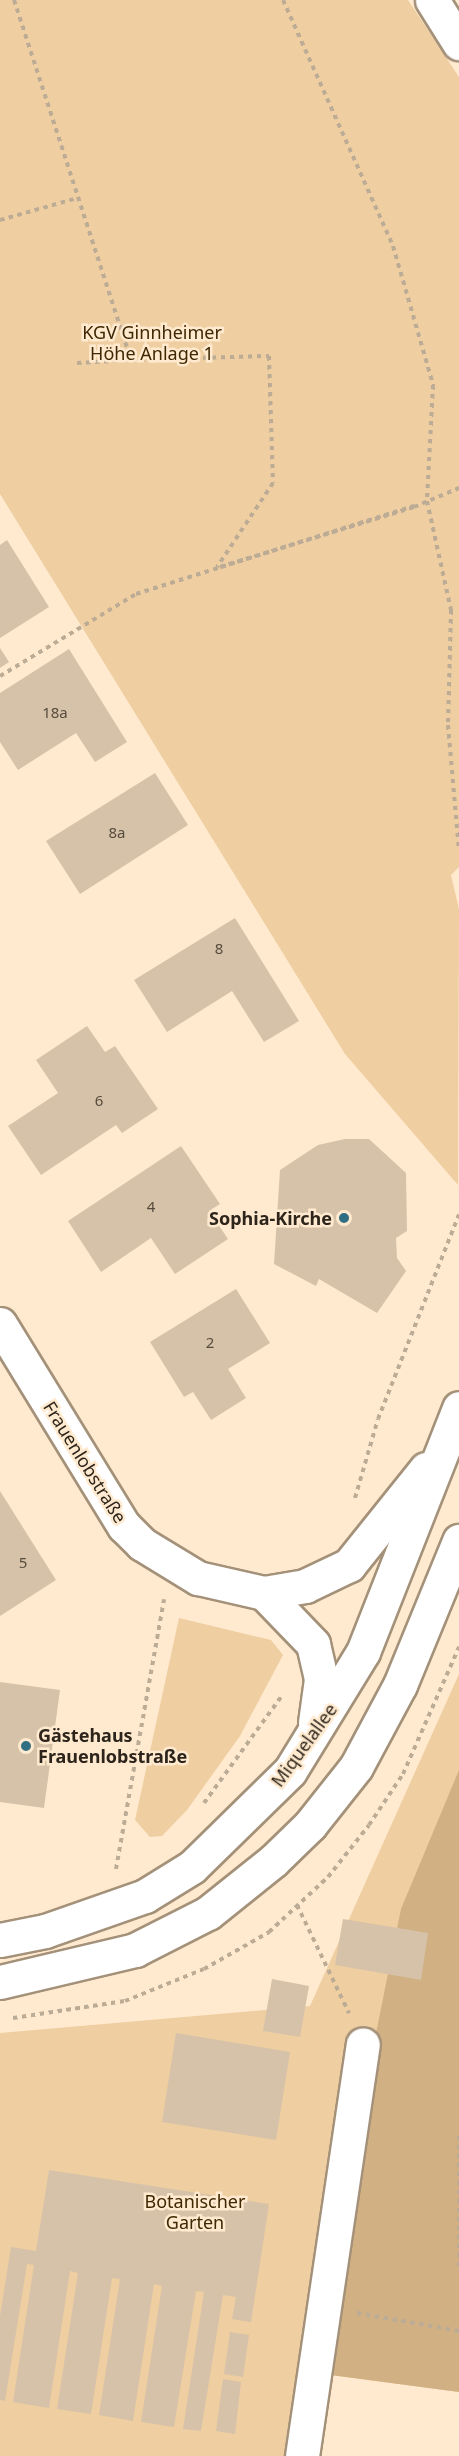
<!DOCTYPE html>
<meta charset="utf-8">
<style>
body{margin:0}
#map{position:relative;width:459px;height:2456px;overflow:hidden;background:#ffeacf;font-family:"Noto Sans",sans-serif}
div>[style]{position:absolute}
.green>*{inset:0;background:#efcea2}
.forest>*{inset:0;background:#d1b084}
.building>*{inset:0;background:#d6c2a8}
.path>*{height:4px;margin-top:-2px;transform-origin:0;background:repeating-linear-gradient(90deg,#bcab95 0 4.5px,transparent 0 9px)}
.roads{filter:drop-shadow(2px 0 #a49179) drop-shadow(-2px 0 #a49179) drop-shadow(0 2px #a49179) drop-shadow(0 -2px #a49179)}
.minor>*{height:33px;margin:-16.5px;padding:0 16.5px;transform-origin:16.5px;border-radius:16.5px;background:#fff}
.major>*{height:33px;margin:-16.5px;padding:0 16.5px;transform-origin:16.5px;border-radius:16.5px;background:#fff}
.highway>*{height:33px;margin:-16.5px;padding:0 16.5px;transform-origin:16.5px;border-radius:16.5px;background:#fff}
.dots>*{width:16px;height:16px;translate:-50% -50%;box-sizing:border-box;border:3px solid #ffeacf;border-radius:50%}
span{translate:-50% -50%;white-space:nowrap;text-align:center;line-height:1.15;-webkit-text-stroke:5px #ffeacf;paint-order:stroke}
.number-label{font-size:15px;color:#574c3e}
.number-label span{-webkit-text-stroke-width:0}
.park-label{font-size:18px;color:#3e2702}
.poi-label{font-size:18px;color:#2d251b;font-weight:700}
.right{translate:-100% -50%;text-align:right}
.left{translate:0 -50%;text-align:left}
.street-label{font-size:18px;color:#2d251b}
</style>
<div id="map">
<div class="green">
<div style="clip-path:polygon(0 0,408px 0,459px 77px,459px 867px,451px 875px,459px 909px,458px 1185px,345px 1054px,0 494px)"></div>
<div style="clip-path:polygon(179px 1618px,271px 1640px,283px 1655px,240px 1736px,187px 1810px,162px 1836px,150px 1837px,135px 1820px)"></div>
<div style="clip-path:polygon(459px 1674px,459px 2392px,308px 2372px,295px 2456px,0 2456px,0 2033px,310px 2006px)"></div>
</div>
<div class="forest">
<div style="clip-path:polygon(459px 1770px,459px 2392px,308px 2372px,401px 1909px)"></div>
</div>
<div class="building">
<div style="clip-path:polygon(7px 540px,49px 607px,0 638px,0 545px)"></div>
<div style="clip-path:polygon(0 648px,9px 662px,0 668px)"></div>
<div style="clip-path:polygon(69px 649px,127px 742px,95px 762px,76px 733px,18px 770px,0 742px,0 693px)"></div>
<div style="clip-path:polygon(155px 773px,188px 825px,80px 894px,46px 841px)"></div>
<div style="clip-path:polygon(235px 918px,299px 1021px,264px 1042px,232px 991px,167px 1032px,134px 980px)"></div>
<div style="clip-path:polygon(87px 1026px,105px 1052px,115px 1046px,158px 1109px,122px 1133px,116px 1125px,41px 1175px,8px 1126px,58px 1093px,36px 1060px)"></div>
<div style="clip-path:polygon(345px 1139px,369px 1139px,406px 1173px,407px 1231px,396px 1238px,397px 1258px,406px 1271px,377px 1313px,319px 1279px,316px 1286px,274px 1264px,280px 1170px,318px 1145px)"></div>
<div style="clip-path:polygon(181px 1146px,220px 1204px,209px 1211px,228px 1239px,175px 1274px,151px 1238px,101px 1272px,68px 1221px)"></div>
<div style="clip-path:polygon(236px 1289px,270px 1343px,228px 1369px,246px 1398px,211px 1420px,193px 1392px,184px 1397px,150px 1342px)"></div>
<div style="clip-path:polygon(0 1491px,56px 1580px,0 1616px)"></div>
<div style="clip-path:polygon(0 1682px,60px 1690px,44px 1808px,0 1802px)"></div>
<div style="clip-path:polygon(343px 1919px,428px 1933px,421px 1980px,335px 1965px)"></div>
<div style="clip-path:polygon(272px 1979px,309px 1986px,300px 2037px,263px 2031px)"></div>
<div style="clip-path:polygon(176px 2033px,290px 2052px,276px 2140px,162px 2122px)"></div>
<div style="clip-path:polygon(49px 2170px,269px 2204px,251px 2322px,232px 2319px,236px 2297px,223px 2295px,201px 2431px,183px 2429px,204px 2292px,196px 2291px,174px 2427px,141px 2422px,162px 2286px,154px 2284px,133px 2421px,99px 2415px,120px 2279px,112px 2278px,91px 2414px,57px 2409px,78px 2273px,70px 2271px,49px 2408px,13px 2402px,34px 2265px,27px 2264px,5px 2401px,0 2400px,0 2316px,11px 2247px,36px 2251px)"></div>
<div style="clip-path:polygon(230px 2332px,249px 2335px,243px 2377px,224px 2374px)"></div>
<div style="clip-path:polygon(223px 2379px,241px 2382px,235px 2434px,216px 2431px)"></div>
</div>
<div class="path">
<div style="left:14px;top:0;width:379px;rotate:72deg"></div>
<div style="left:131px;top:360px;width:138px;rotate:-1.7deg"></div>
<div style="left:269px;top:356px;width:127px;rotate:88.2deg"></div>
<div style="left:273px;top:483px;width:101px;rotate:123.7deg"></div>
<div style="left:283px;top:0;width:269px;rotate:65.9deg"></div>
<div style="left:393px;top:246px;width:145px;rotate:73.9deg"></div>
<div style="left:433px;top:385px;width:116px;rotate:93deg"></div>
<div style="left:427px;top:501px;width:112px;rotate:77.6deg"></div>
<div style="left:451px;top:610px;width:115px;rotate:91.5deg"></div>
<div style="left:448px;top:725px;width:126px;rotate:85deg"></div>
<div style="left:0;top:220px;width:80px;rotate:-15.9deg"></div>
<div style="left:77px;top:363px;width:54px;rotate:-3.2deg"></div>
<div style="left:220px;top:567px;width:203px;rotate:-17.2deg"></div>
<div style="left:414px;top:507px;width:49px;rotate:-22.9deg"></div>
<div style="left:0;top:676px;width:159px;rotate:-31.1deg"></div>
<div style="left:136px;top:594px;width:295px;rotate:-17.6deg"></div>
<div style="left:355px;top:1498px;width:82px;rotate:-73.8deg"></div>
<div style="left:378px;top:1419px;width:220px;rotate:-68.4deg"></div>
<div style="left:204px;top:1803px;width:131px;rotate:-54deg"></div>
<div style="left:116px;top:1869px;width:274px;rotate:-79.9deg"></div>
<div style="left:297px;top:1905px;width:120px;rotate:64.3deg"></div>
<div style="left:13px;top:2018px;width:113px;rotate:-8.6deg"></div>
<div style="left:125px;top:2001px;width:85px;rotate:-22.1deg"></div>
<div style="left:204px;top:1969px;width:75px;rotate:-29.6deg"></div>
<div style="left:269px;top:1932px;width:81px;rotate:-43deg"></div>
<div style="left:328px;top:1877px;width:66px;rotate:-51.7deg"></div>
<div style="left:369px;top:1825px;width:61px;rotate:-56.3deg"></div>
<div style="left:403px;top:1774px;width:139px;rotate:-66.2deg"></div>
<div style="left:459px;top:2136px;width:134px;rotate:90deg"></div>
<div style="left:357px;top:2313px;width:104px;rotate:10deg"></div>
</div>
<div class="roads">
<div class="minor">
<div style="left:0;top:1324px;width:237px;rotate:58.5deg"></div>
<div style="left:124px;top:1526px;width:25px;rotate:45deg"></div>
<div style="left:142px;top:1544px;width:66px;rotate:31.3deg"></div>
<div style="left:198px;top:1578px;width:68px;rotate:12.8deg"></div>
<div style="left:302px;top:2456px;width:416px;rotate:-81.6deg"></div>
</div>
<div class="major">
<div style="left:264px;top:1593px;width:42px;rotate:-9.7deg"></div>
<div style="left:305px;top:1586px;width:49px;rotate:-25.5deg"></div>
<div style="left:349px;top:1565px;width:123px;rotate:-51.3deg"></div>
<div style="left:264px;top:1593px;width:71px;rotate:46.1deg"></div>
<div style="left:313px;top:1644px;width:36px;rotate:77deg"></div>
<div style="left:321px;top:1679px;width:44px;rotate:97.8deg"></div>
<div style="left:0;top:1940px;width:46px;rotate:-11.3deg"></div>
<div style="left:45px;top:1931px;width:106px;rotate:-19.3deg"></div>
<div style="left:145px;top:1896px;width:55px;rotate:-31.7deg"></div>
<div style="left:192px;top:1867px;width:137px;rotate:-44.4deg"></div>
<div style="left:290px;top:1771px;width:140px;rotate:-58.5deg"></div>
<div style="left:363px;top:1652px;width:262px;rotate:-68.5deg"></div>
<div style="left:0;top:1982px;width:139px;rotate:-13.3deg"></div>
<div style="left:135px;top:1950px;width:82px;rotate:-26.9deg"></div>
<div style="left:208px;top:1913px;width:83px;rotate:-38.7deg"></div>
<div style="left:273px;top:1861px;width:52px;rotate:-44.2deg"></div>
<div style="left:310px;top:1825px;width:74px;rotate:-51.6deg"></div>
<div style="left:356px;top:1767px;width:93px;rotate:-61.8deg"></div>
<div style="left:400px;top:1685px;width:156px;rotate:-67.7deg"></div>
</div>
<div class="highway">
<div style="left:432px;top:0;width:51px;rotate:57.9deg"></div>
</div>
</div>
<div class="dots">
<div style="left:344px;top:1218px;background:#306e84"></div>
<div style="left:26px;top:1746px;background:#306e84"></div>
</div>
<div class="number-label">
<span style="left:55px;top:713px">18a</span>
<span style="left:117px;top:833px">8a</span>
<span style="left:219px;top:949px">8</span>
<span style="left:99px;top:1101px">6</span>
<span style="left:151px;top:1207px">4</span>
<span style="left:210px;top:1343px">2</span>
<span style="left:23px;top:1563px">5</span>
</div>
<div class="park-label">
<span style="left:152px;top:343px">KGV Ginnheimer<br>Höhe Anlage 1</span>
<span style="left:195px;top:2212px">Botanischer<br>Garten</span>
</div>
<div class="poi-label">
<span class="right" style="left:332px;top:1218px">Sophia-Kirche</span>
<span class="left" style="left:38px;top:1746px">Gästehaus<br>Frauenlobstraße</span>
</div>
<div class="street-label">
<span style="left:85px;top:1462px;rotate:58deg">Frauenlobstraße</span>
<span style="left:304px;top:1745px;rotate:-54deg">Miquelallee</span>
</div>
</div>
